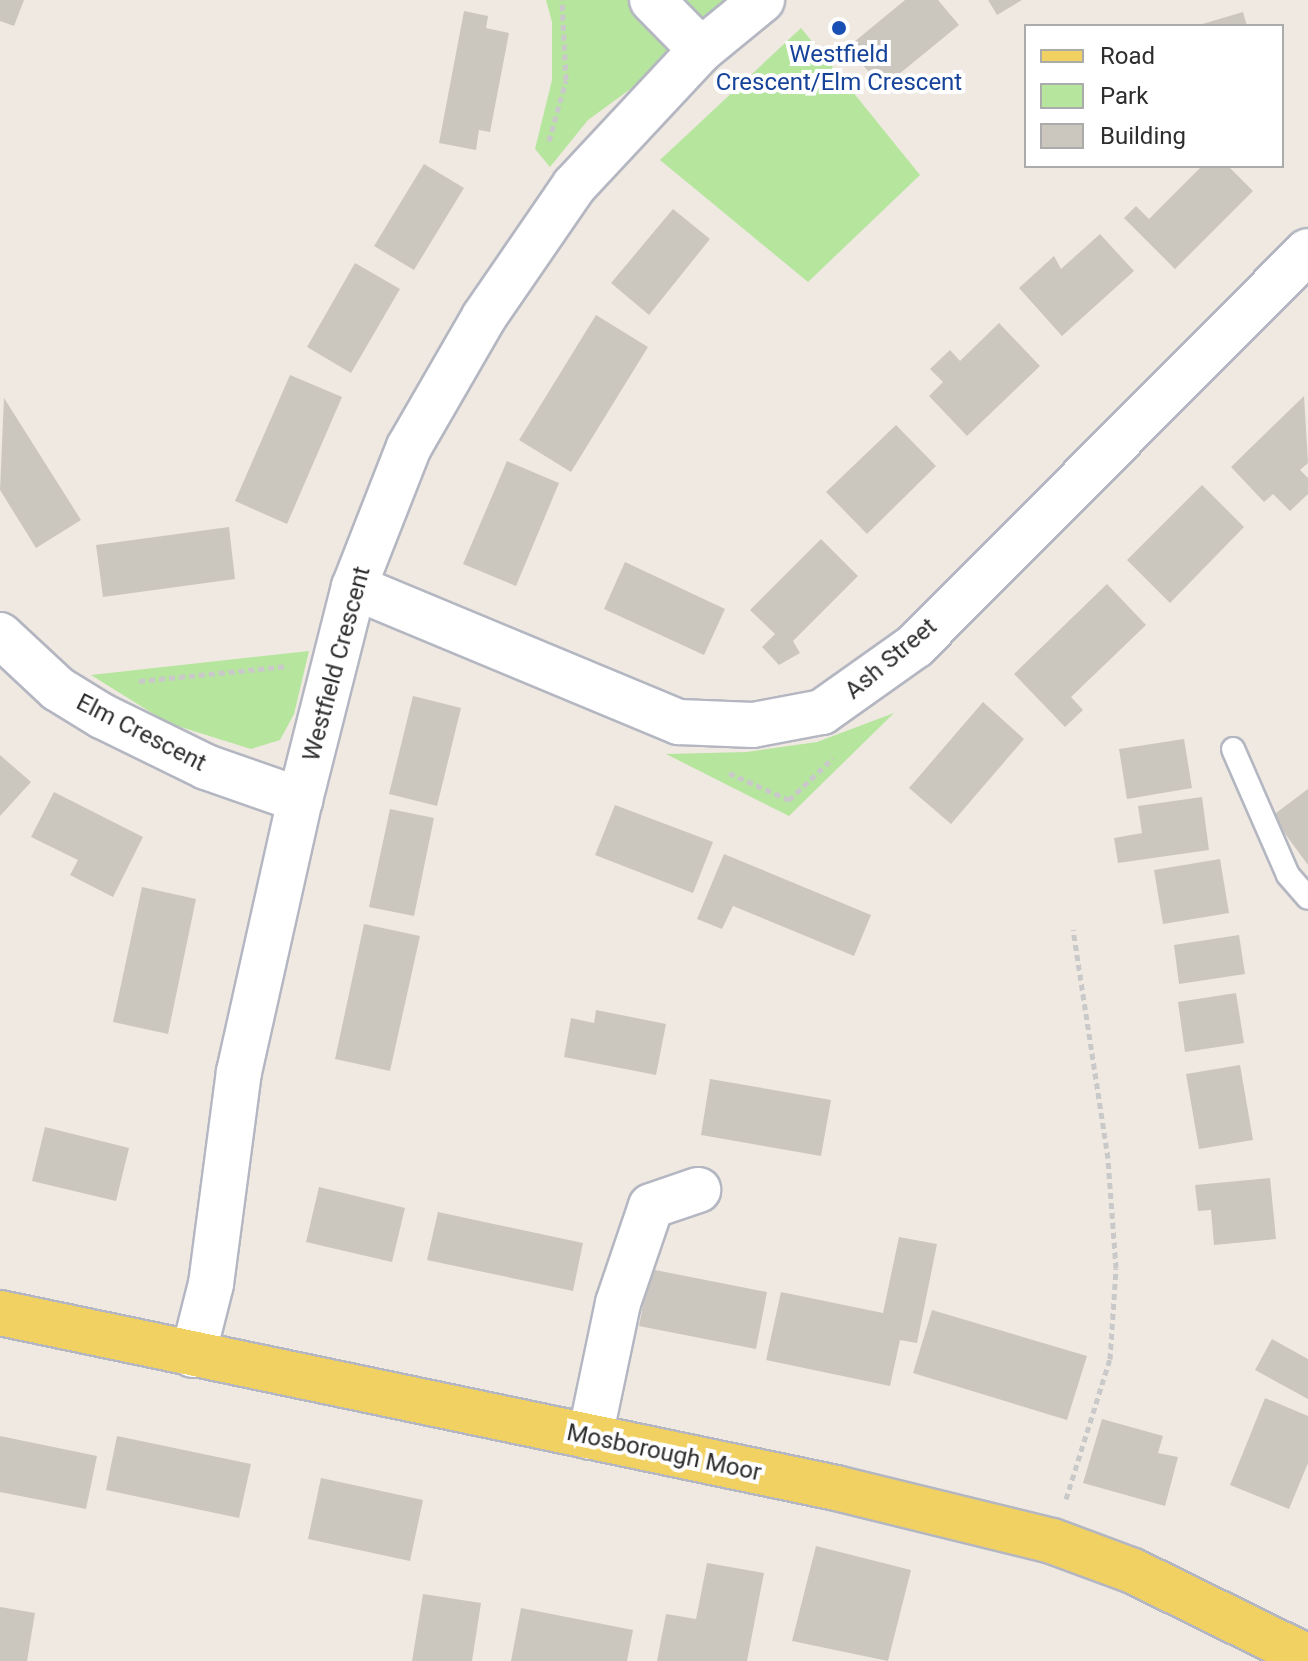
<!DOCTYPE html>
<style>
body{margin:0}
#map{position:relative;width:1308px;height:1661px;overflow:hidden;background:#efe9e1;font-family:Roboto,sans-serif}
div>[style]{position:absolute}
.green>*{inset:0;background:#b6e59e}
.building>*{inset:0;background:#cbc7bf}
.path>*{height:5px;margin-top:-2.5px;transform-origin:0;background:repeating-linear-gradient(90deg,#c9c9c9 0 6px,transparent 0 10px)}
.roads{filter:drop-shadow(2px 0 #b4b7c1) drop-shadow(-2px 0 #b4b7c1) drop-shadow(0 2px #b4b7c1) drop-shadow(0 -2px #b4b7c1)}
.service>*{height:22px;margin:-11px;padding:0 11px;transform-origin:11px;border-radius:11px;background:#fff}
.minor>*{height:44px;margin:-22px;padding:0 22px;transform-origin:22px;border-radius:22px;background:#fff}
.primary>*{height:44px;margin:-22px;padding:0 22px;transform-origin:22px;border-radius:22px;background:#f2d163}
.dots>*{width:22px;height:22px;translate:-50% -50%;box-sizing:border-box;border:4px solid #fff;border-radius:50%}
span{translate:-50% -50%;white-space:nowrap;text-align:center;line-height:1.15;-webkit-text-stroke:8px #fff;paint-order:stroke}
.transit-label{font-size:24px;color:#164399}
.street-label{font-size:24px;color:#2e2e2e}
.legend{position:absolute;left:1024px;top:24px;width:260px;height:144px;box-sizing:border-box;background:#fff;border:2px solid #ababab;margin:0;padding:10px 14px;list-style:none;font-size:24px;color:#2e2e2e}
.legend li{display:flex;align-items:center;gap:16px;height:40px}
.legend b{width:40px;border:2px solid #ababab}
</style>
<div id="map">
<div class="green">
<div style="clip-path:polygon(546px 0,729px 0,636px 85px,588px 120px,550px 167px,535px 149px,552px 80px,552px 22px)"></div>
<div style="clip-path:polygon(801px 28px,920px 175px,808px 282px,660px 160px)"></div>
<div style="clip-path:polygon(309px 651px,294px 714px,280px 740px,251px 749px,168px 723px,91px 675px)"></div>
<div style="clip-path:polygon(894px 713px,789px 816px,666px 754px,747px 752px,817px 742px)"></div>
</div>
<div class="building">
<div style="clip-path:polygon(0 0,24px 0,14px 26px,0 21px)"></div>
<div style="clip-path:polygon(905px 0,938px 0,959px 25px,882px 88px,848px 47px)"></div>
<div style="clip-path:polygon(988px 0,1022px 0,997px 15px)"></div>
<div style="clip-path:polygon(464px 11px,488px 16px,486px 28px,509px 33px,490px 132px,479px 130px,476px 150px,439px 143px)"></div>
<div style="clip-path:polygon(1243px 12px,1247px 26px,1199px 26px,1199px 25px)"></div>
<div style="clip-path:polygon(424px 164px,464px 188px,414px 270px,374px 246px)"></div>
<div style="clip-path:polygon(1202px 166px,1228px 166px,1253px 191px,1175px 269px,1124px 218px,1136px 206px,1149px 219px)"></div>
<div style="clip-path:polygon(673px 209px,710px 239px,649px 315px,611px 283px)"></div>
<div style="clip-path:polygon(1100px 234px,1134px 271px,1062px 336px,1019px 288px,1054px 256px,1061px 269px)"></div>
<div style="clip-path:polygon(355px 263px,400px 289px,351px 373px,307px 347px)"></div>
<div style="clip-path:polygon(596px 315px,648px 347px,571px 472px,519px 440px)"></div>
<div style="clip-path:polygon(999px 323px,1040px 366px,967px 436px,929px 396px,943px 382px,930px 369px,950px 350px,960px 361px)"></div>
<div style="clip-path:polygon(290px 375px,342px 397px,287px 524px,235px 501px)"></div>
<div style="clip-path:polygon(1304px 396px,1308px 463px,1300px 470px,1308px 478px,1308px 494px,1290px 511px,1273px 494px,1264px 502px,1231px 467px)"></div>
<div style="clip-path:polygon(4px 398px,81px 520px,36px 548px,0 490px)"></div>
<div style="clip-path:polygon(896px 425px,936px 466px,867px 534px,826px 492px)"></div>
<div style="clip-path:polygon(507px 461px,559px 483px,516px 586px,463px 564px)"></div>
<div style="clip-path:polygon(1202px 485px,1244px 527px,1170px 603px,1127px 560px)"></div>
<div style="clip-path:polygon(229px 527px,235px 579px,103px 597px,96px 545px)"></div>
<div style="clip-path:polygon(821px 539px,858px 576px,793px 641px,800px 653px,779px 665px,762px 647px,775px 634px,750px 610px)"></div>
<div style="clip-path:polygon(625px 562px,725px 609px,704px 655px,604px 609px)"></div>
<div style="clip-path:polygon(1107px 584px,1146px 625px,1071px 697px,1083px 710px,1065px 727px,1014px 674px)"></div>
<div style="clip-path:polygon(413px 696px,461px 708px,437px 806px,389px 794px)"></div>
<div style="clip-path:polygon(983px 702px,1024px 739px,951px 824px,909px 788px)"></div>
<div style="clip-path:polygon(1184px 739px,1192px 788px,1127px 799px,1119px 749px)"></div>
<div style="clip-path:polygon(0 755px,31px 782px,0 816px)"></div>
<div style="clip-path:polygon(1308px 789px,1308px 865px,1272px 816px)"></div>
<div style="clip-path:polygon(54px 792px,143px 837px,113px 897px,70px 875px,78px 860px,31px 837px)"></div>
<div style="clip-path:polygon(1202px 797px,1209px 850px,1118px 863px,1114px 838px,1142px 833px,1138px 806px)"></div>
<div style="clip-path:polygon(615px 805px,713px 842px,693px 893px,595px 855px)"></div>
<div style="clip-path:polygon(390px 809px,434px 818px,414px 916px,369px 907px)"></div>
<div style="clip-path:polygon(724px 854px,871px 915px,854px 956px,733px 906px,722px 929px,697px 919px)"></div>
<div style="clip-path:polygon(1220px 859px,1229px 913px,1163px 924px,1154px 870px)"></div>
<div style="clip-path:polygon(142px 887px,196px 899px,168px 1034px,113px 1022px)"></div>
<div style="clip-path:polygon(364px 924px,420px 936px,390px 1071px,335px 1059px)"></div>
<div style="clip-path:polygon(1239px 935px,1245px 974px,1179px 984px,1174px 945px)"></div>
<div style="clip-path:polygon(1236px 993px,1244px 1043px,1185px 1052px,1178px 1002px)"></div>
<div style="clip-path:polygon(596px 1010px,666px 1024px,656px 1075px,564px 1057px,571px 1018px,594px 1023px)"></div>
<div style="clip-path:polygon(1240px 1065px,1253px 1140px,1199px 1149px,1186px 1074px)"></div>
<div style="clip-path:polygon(710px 1079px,831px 1100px,821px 1156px,701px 1135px)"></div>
<div style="clip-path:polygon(45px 1127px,129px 1148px,116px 1201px,32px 1181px)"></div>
<div style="clip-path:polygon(1270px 1178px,1276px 1239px,1214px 1245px,1211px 1210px,1198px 1211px,1195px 1185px)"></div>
<div style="clip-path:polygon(319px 1187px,405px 1208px,392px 1262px,306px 1242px)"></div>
<div style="clip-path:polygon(438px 1212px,583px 1243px,573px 1291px,427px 1260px)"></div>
<div style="clip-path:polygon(899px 1237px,937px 1244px,917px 1343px,900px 1340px,890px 1386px,766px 1360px,781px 1292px,883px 1313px)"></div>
<div style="clip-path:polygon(650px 1269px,767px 1292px,756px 1349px,639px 1326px)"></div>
<div style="clip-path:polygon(932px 1310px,1087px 1356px,1067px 1420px,913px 1373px)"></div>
<div style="clip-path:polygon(1272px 1339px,1308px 1359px,1308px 1399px,1255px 1370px)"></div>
<div style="clip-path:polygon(1265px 1398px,1308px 1416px,1308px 1463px,1289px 1509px,1230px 1485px)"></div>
<div style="clip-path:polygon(1102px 1419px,1163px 1436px,1158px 1453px,1178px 1457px,1165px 1506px,1083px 1483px)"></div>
<div style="clip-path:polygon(0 1436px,97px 1456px,86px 1509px,0 1492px)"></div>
<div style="clip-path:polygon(117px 1436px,251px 1464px,239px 1518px,106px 1490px)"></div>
<div style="clip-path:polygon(321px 1478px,423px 1500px,410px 1561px,308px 1539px)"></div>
<div style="clip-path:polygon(816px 1546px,911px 1570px,888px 1661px,792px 1641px)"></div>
<div style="clip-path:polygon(707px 1563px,764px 1573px,747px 1661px,657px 1661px,666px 1614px,696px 1619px)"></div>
<div style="clip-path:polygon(423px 1594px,481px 1603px,472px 1661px,412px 1661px)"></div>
<div style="clip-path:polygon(0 1607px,35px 1613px,27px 1661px,0 1661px)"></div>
<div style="clip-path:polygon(521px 1608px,633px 1630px,627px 1661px,511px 1661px)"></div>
</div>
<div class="path">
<div style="left:549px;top:141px;width:63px;rotate:-74.4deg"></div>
<div style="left:566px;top:80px;width:80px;rotate:-92.9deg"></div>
<div style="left:139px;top:681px;width:150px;rotate:-5.7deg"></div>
<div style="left:729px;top:773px;width:66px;rotate:24.2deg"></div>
<div style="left:789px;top:800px;width:61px;rotate:-43.7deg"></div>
<div style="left:1066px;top:1499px;width:147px;rotate:-72.6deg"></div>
<div style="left:1110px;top:1359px;width:91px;rotate:-86.2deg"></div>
<div style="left:1116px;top:1268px;width:110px;rotate:-94.2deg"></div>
<div style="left:1108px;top:1158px;width:231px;rotate:-98.7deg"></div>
</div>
<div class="roads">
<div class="service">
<div style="left:1233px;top:749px;width:137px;rotate:66.4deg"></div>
<div style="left:1288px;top:875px;width:30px;rotate:49deg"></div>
</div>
<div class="minor">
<div style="left:652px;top:0;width:70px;rotate:45.6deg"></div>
<div style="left:354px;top:587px;width:352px;rotate:22.6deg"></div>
<div style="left:679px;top:722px;width:74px;rotate:2.3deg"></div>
<div style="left:753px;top:725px;width:70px;rotate:-10.7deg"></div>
<div style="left:822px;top:712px;width:114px;rotate:-35.4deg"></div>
<div style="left:915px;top:646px;width:557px;rotate:-45.15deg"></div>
<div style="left:0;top:635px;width:79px;rotate:43deg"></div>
<div style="left:58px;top:689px;width:52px;rotate:31.5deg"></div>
<div style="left:102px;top:716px;width:116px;rotate:26.1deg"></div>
<div style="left:206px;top:767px;width:100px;rotate:19.3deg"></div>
<div style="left:193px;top:1355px;width:73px;rotate:-75.8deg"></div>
<div style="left:211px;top:1284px;width:214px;rotate:-82.5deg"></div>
<div style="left:239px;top:1072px;width:279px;rotate:-77.4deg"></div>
<div style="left:300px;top:800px;width:220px;rotate:-75.8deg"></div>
<div style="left:354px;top:587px;width:150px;rotate:-68.6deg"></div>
<div style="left:409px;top:447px;width:150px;rotate:-60deg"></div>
<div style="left:484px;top:317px;width:159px;rotate:-55.5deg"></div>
<div style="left:574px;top:186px;width:186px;rotate:-47deg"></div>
<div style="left:701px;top:50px;width:79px;rotate:-39.3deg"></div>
<div style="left:590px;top:1437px;width:137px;rotate:-78.2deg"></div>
<div style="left:618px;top:1303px;width:102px;rotate:-71.2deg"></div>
<div style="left:651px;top:1206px;width:50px;rotate:-18.8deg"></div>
</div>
<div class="primary">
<div style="left:0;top:1313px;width:854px;rotate:11.82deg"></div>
<div style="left:836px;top:1488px;width:222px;rotate:13.8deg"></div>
<div style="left:1052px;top:1541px;width:86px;rotate:20.3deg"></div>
<div style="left:1133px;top:1571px;width:195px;rotate:26.2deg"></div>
</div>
</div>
<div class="dots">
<div style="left:839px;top:28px;background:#1a4fb4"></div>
</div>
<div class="transit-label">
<span style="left:839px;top:69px">Westfield<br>Crescent/Elm Crescent</span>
</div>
<div class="street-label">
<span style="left:891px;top:659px;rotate:-40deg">Ash Street</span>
<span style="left:337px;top:664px;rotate:-75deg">Westfield Crescent</span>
<span style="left:141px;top:733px;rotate:27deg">Elm Crescent</span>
<span style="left:664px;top:1453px;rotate:12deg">Mosborough Moor</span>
</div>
<ul class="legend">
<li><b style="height:10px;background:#f2d163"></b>Road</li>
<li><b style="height:22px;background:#b6e59e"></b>Park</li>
<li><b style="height:22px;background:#cbc7bf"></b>Building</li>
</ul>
</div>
